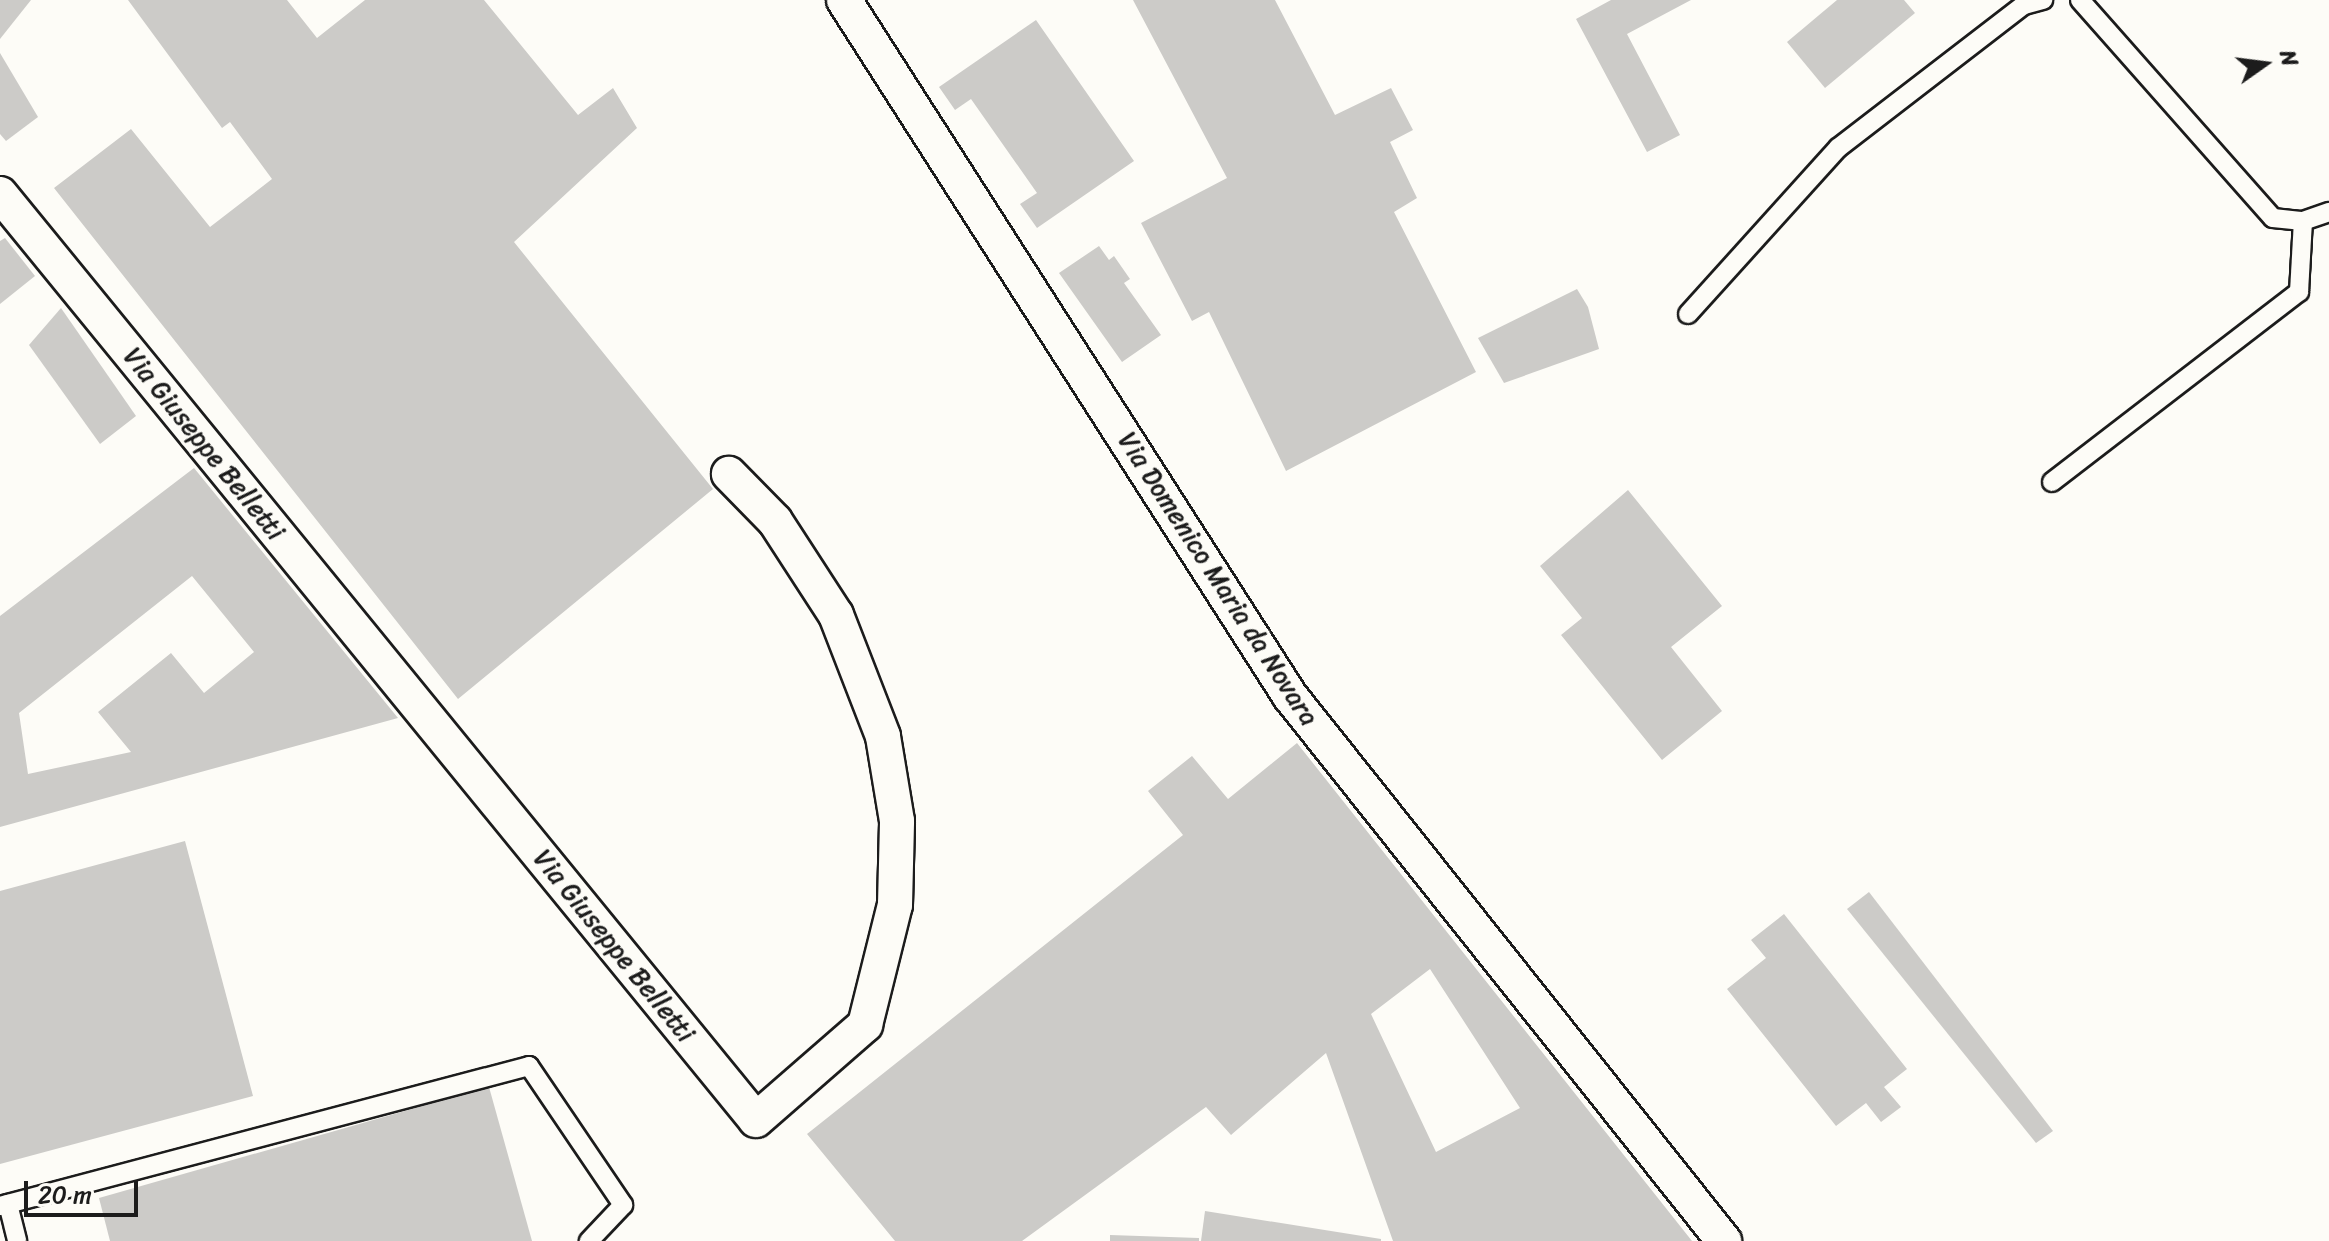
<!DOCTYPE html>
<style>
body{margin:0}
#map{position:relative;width:2329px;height:1241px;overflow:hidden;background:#fdfcf7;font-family:Sriracha,sans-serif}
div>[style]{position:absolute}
.building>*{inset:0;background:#cccbc8}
.roads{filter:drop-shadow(2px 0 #1c1c1c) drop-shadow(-2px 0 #1c1c1c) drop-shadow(0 2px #1c1c1c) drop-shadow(0 -2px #1c1c1c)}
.lane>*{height:18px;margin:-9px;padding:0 9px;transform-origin:9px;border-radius:9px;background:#fdfcf7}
.street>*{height:34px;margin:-17px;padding:0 17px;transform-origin:17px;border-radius:17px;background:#fdfcf7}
span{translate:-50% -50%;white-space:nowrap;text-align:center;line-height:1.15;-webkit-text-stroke:6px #fdfcf7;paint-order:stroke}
.street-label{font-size:26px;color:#1c1c1c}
.north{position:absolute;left:2225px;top:24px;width:80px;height:80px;-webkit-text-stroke:6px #fdfcf7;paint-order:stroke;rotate:76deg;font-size:22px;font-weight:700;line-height:32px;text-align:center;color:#1c1c1c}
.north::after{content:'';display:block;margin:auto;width:28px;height:36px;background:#1c1c1c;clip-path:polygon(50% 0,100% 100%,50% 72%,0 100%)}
.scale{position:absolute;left:24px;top:1181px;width:114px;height:36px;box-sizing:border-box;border:4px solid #1c1c1c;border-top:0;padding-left:10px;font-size:24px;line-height:28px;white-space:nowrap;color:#1c1c1c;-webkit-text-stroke:6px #fdfcf7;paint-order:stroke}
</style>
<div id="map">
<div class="building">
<div style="clip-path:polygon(0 0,31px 0,0 39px)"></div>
<div style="clip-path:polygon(128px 0,287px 0,317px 38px,365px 0,484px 0,578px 115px,613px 88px,637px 128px,514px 242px,713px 489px,458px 699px,54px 188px,131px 129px,210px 227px,272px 179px,230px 122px,222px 128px)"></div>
<div style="clip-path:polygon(1133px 0,1275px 0,1335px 115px,1391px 88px,1413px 130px,1390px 142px,1417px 198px,1394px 212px,1476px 372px,1286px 471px,1209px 312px,1192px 321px,1141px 223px,1227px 178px)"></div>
<div style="clip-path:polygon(1611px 0,1691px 0,1627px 34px,1680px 135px,1647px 152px,1576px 19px)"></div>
<div style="clip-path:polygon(1837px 0,1904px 0,1915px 13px,1825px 88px,1787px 42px)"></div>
<div style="clip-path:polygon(1036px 20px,1134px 161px,1037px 228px,1020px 204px,1037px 193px,971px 99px,955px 110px,939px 87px)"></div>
<div style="clip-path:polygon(0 53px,38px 117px,6px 141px,0 134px)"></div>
<div style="clip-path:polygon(5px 238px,35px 276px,0 304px,0 241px)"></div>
<div style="clip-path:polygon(1099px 246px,1109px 260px,1114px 256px,1130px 279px,1124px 283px,1161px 335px,1122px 362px,1059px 273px)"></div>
<div style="clip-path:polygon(1577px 289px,1588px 307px,1599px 349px,1504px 383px,1478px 338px)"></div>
<div style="clip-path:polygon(61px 308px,136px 416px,100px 444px,29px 345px)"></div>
<div style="clip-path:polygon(evenodd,194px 468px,398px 718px,0 827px,0 616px,194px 468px,192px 576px,254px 652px,204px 693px,171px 653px,98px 712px,131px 752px,28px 774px,19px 713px,192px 576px)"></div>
<div style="clip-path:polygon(1628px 490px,1722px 606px,1671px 647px,1722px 711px,1662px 760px,1561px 635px,1582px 618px,1540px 566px)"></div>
<div style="clip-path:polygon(evenodd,1297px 743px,1692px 1241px,1393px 1241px,1326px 1053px,1231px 1135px,1206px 1107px,1022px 1241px,895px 1241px,807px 1134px,1183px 835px,1148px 791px,1192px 756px,1228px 799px,1297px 743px,1430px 969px,1520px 1108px,1436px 1152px,1371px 1014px,1430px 969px)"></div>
<div style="clip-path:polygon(185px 841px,253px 1096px,0 1164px,0 891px)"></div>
<div style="clip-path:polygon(1869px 892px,2053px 1131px,2036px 1143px,1847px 909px)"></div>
<div style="clip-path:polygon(1784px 914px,1907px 1069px,1884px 1087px,1901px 1107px,1881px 1122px,1866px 1103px,1836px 1126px,1727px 989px,1766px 958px,1751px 940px)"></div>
<div style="clip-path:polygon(489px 1087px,532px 1241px,110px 1241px,99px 1198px)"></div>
<div style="clip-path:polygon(1205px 1211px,1381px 1239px,1381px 1241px,1201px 1241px)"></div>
<div style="clip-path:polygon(1110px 1235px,1199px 1238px,1199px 1241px,1110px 1241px)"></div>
</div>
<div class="roads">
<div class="lane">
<div style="left:2080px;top:0;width:291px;rotate:48.5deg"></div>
<div style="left:2273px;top:218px;width:30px;rotate:6deg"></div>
<div style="left:2303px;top:221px;width:28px;rotate:-19deg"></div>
<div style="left:1688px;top:314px;width:224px;rotate:-47.9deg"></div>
<div style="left:1838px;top:148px;width:235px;rotate:-37.6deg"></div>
<div style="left:2024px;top:5px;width:20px;rotate:-15deg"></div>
<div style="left:2052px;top:482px;width:312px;rotate:-37.6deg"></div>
<div style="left:2299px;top:292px;width:71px;rotate:-86.8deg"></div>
<div style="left:8px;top:1204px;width:38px;rotate:76deg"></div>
<div style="left:0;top:1206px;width:547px;rotate:-14.82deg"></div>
<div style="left:529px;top:1066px;width:168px;rotate:55.9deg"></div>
<div style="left:623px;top:1205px;width:50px;rotate:133.4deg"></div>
</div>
<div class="street">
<div style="left:844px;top:0;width:827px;rotate:57.35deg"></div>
<div style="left:1290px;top:696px;width:697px;rotate:51.47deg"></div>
<div style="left:0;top:194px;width:1195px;rotate:50.77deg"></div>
<div style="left:756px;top:1120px;width:145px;rotate:-41.1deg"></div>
<div style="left:865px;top:1025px;width:124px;rotate:-76deg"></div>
<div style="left:895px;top:905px;width:84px;rotate:-88.6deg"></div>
<div style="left:897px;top:821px;width:86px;rotate:-99.4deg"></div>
<div style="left:883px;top:736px;width:130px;rotate:-111.2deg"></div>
<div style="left:836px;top:615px;width:112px;rotate:-123deg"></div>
<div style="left:775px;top:521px;width:66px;rotate:-134.4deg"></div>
</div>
</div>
<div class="street-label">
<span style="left:204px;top:444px;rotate:51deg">Via Giuseppe Belletti</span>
<span style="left:1218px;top:579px;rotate:57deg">Via Domenico Maria da Novara</span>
<span style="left:614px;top:946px;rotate:51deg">Via Giuseppe Belletti</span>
</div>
<div class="north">N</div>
<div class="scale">20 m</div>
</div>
